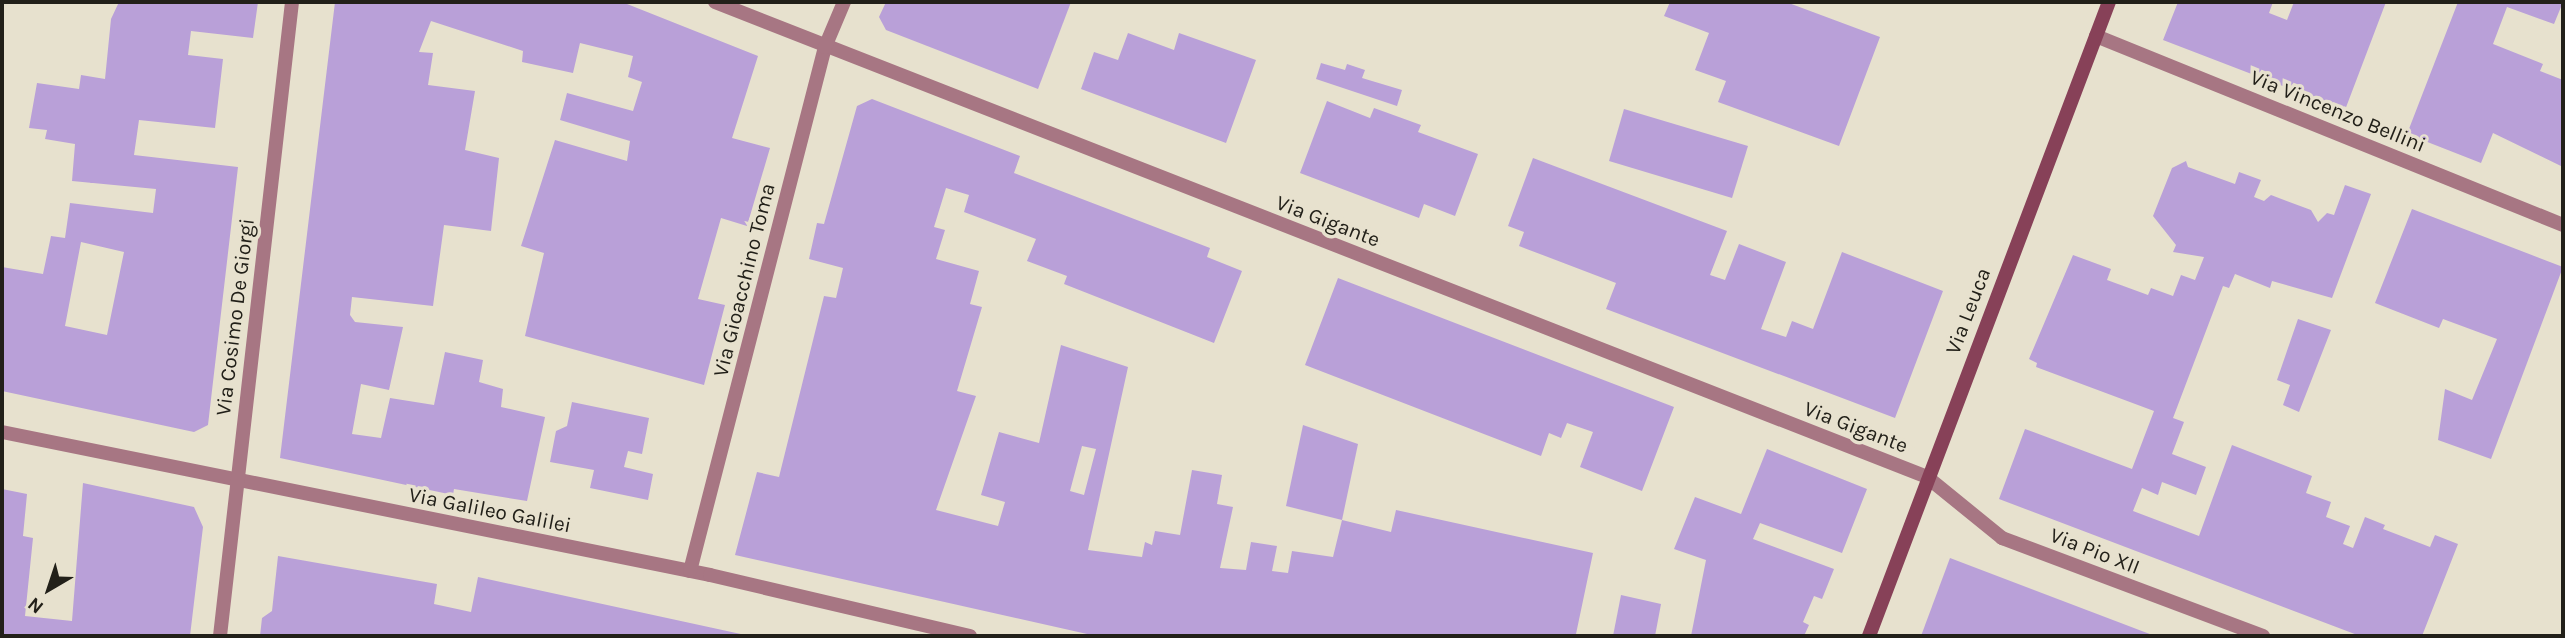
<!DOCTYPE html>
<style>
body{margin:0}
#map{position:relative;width:2565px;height:638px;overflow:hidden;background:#e7e1ce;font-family:Karla,sans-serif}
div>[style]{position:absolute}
.building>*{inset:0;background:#b9a0d8}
.street>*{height:14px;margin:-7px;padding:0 7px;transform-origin:7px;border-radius:7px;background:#a77683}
.secondary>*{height:14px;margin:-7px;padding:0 7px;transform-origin:7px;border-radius:7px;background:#874158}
span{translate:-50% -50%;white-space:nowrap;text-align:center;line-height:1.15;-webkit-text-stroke:7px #e7e1ce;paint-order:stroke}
.street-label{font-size:21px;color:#222019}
.frame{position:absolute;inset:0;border:4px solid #222019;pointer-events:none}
.north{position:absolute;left:14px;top:554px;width:70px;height:70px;-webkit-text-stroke:5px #e7e1ce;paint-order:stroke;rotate:219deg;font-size:19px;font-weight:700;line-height:28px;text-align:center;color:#222019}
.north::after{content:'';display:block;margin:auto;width:24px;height:32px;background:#222019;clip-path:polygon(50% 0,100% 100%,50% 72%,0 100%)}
</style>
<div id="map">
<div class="building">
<div style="clip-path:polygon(evenodd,119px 2px,258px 2px,253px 38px,191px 31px,188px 55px,223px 59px,215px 128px,139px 120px,134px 155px,238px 167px,208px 425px,194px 432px,2px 391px,2px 267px,43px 274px,51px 236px,65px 238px,70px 203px,153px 213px,156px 189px,72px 181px,75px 144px,45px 139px,47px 130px,29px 128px,37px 83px,79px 89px,81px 75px,105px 79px,111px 19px,119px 2px,81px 242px,124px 252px,107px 335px,65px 326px,81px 242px)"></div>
<div style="clip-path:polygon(335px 2px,622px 2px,758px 56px,732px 138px,770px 148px,747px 226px,721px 218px,698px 299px,725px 305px,704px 385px,525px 336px,544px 253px,521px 246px,555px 140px,627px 161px,630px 141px,560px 120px,567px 93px,633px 111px,642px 82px,628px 77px,633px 56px,580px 43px,573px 73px,522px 62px,523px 51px,431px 21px,419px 52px,433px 53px,428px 85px,475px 91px,465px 150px,499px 158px,491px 231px,444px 225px,433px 306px,352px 297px,350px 315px,355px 322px,403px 327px,389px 390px,361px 384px,352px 434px,381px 438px,390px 398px,434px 405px,445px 352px,483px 360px,479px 382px,503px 389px,501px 407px,545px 417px,527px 501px,454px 489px,453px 495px,280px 458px)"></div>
<div style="clip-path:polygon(886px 2px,1071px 2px,1038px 89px,886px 30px,879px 17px)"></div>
<div style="clip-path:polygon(1670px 2px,1786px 2px,1880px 37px,1839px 146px,1718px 102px,1726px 81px,1695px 70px,1709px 33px,1664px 16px)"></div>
<div style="clip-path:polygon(2178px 2px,2273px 2px,2269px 13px,2287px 20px,2294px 2px,2386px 2px,2345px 110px,2163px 40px)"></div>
<div style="clip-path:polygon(2458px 2px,2563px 2px,2554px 24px,2507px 7px,2493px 44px,2543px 64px,2540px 71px,2563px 80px,2563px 167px,2493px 133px,2481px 163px,2407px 134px)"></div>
<div style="clip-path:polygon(1128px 33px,1174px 50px,1179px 33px,1256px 60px,1226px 143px,1081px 89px,1094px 52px,1118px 60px)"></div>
<div style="clip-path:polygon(1321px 63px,1345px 70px,1347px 64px,1365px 70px,1362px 78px,1402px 90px,1397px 106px,1316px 79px)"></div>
<div style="clip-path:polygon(evenodd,872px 99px,1020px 156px,1014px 173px,1210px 248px,1207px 257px,1242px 271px,1214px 343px,1064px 284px,1067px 276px,1027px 261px,1036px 239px,964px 212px,969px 195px,946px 188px,934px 227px,945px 230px,936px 259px,979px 271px,970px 304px,982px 307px,957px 391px,976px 396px,936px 510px,998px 526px,1005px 502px,981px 495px,999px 432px,1039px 443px,1061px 345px,1128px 367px,1088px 550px,1142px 557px,1145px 542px,1152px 545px,1155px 531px,1180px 535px,1192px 470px,1222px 475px,1217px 504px,1233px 507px,1220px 568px,1246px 570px,1251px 542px,1277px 546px,1272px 571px,1288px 573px,1292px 551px,1333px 557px,1342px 520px,1391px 532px,1396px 510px,1593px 553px,1576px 634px,1583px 636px,1096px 636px,735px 555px,757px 472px,779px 477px,824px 296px,836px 298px,843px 268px,809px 259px,817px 223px,824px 224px,857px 106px,872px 99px,1082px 446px,1096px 449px,1084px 495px,1070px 491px,1082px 446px)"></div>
<div style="clip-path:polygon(1327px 101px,1370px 118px,1374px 108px,1421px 125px,1418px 132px,1478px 154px,1455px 216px,1424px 204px,1419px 218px,1300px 173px)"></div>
<div style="clip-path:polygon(1624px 109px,1748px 146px,1732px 198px,1609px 161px)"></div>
<div style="clip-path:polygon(1533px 158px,1727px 231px,1710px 275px,1725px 280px,1739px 244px,1786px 262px,1761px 329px,1786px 337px,1792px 321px,1813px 329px,1842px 252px,1943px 291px,1895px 418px,1606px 309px,1616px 283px,1519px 246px,1524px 232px,1508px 226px)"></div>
<div style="clip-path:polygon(2186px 161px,2188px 167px,2235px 184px,2239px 172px,2261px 180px,2254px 197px,2264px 201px,2271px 195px,2311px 210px,2318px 222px,2327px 213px,2334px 215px,2345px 185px,2371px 194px,2332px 298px,2272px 281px,2270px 288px,2235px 274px,2229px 288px,2223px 286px,2173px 418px,2184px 422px,2172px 454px,2206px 467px,2196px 495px,2162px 482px,2158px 495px,2142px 488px,2133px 511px,2199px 536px,2232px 445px,2312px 476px,2306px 493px,2331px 502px,2326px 517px,2350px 526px,2343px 544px,2353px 548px,2365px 517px,2385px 525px,2383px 529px,2430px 547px,2435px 535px,2458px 544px,2422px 636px,2360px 636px,1999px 499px,2025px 429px,2132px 469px,2154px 411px,2036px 367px,2037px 363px,2029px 359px,2073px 255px,2111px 269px,2107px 280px,2148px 295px,2151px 288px,2173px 296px,2181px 275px,2195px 280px,2204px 257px,2173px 252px,2176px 245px,2153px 216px,2172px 168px)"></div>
<div style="clip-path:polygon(2412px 209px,2563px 267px,2491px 459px,2438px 440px,2445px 389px,2472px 400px,2497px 339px,2443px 319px,2439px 328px,2375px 303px)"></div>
<div style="clip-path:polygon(1338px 278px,1674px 407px,1642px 491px,1580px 467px,1593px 432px,1567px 423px,1561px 438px,1549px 433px,1541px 456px,1305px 365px)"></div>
<div style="clip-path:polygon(2298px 319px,2331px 330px,2299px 412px,2283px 405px,2290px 385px,2277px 380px)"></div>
<div style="clip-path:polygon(572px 402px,649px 418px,642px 454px,628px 451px,624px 467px,653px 474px,648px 500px,590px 488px,594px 470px,550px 462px,556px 431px,567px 426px)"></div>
<div style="clip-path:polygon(1303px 425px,1358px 444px,1342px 520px,1286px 506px)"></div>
<div style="clip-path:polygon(1767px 449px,1867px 489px,1842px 553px,1760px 523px,1753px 539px,1834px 569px,1822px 599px,1814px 596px,1803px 622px,1809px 625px,1804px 636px,1691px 636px,1706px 560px,1674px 549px,1695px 497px,1741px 514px)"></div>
<div style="clip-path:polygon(83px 483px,194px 507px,203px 527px,190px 636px,2px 636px,2px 489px,27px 494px,23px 536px,33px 538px,25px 616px,72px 621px)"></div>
<div style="clip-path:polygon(278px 556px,437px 584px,434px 604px,471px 612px,478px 577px,750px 636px,260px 636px,262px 618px,272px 611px)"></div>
<div style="clip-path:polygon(1950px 558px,2155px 636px,1921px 636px)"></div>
<div style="clip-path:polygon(1621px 595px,1661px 604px,1655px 636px,1613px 636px)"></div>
</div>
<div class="street">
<div style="left:715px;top:2px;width:1302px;rotate:21.4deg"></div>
<div style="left:1927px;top:477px;width:97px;rotate:39.1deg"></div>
<div style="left:2002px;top:538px;width:279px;rotate:20.6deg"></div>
<div style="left:2096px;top:36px;width:504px;rotate:22.03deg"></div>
<div style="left:2px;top:432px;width:722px;rotate:11.42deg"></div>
<div style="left:710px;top:575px;width:267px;rotate:13.2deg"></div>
<div style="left:690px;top:571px;width:541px;rotate:-75.55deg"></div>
<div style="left:825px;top:47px;width:49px;rotate:-67.1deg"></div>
<div style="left:220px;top:636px;width:638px;rotate:-83.52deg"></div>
</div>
<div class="secondary">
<div style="left:1869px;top:636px;width:678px;rotate:-69.27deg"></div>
</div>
<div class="street-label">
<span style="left:2338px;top:111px;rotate:22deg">Via Vincenzo Bellini</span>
<span style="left:1328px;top:221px;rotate:21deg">Via Gigante</span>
<span style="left:744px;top:280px;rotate:-76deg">Via Gioacchino Toma</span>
<span style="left:1968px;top:311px;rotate:-69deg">Via Leuca</span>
<span style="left:235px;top:317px;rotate:-83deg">Via Cosimo De Giorgi</span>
<span style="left:1856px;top:427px;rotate:21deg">Via Gigante</span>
<span style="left:490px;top:510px;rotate:11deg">Via Galileo Galilei</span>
<span style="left:2095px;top:551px;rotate:21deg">Via Pio XII</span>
</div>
<div class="frame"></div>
<div class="north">N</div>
</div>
